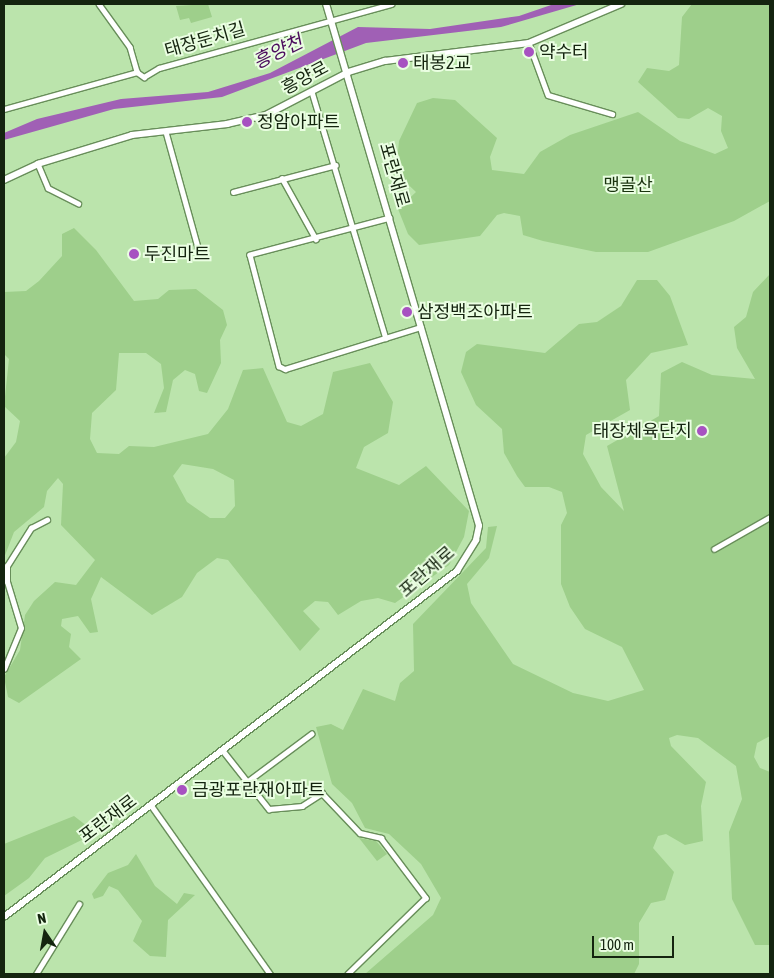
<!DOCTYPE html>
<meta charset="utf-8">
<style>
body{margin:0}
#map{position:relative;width:774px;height:978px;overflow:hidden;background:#bbe4ac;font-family:"Asap Condensed","Noto Sans KR",sans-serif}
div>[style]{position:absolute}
.green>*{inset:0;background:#9ecf8b}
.water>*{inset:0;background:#a060b5}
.roads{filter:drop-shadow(1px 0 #688e5a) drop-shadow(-1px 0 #688e5a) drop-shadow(0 1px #688e5a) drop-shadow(0 -1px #688e5a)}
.minor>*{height:4.5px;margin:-2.25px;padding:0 2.25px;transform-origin:2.25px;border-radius:2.25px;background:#fff}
.tertiary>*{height:5.5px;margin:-2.75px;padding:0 2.75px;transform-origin:2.75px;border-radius:2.75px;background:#fff}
.dots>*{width:14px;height:14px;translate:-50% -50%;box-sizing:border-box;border:2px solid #eafee2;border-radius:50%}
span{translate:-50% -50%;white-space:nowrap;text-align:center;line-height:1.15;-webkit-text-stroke:4px #eafee2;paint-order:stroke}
.street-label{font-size:18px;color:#14240f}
.poi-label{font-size:18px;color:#14240f}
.left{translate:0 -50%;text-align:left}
.right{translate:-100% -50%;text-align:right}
.park-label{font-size:18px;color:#1a340f}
.water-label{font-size:19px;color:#4b0b5d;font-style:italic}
.frame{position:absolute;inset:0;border:5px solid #14240f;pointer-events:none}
.north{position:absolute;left:20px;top:908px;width:50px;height:50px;-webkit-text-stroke:4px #eafee2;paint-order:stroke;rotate:348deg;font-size:14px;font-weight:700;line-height:20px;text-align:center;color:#14240f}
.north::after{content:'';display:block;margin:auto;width:18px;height:22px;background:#14240f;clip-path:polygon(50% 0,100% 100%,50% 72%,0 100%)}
.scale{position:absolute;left:592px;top:936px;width:82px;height:22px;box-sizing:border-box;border:2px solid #14240f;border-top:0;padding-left:6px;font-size:15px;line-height:18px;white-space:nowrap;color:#14240f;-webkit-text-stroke:4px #eafee2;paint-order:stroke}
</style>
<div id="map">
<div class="green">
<div style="clip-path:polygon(208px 4px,212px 17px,191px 23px,189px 18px,180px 20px,176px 6px)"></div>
<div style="clip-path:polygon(692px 4px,770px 4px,770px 201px,734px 221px,648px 252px,596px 252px,543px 241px,523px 235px,520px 216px,504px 213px,497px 215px,480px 236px,419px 245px,408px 234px,398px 209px,416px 192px,396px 173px,399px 141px,417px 103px,433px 98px,455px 100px,497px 138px,490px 157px,492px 170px,524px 174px,540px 152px,570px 135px,638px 112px,680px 141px,715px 154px,728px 148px,721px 131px,722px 116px,708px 108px,689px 119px,678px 118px,638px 82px,647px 68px,669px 71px,679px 65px,682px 17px)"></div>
<div style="clip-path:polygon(evenodd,74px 228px,96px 250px,134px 301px,158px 299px,169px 290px,196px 289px,223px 310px,227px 325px,220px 340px,221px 363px,207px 393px,199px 391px,195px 374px,185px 370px,173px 380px,166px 412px,154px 413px,164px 388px,161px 364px,146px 353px,119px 353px,116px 390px,92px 413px,90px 439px,97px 453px,119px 454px,129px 446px,154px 447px,208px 434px,228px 409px,243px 370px,263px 368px,287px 422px,301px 426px,323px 414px,333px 372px,370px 363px,393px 402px,388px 433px,364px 447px,356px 468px,399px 485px,426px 466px,469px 511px,464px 537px,449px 565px,395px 603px,378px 598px,361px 601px,338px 615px,328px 602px,315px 601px,303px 611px,320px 629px,300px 651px,228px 560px,217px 558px,197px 573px,182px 597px,152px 615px,101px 577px,91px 599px,98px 632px,90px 633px,78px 616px,62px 619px,61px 626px,71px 634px,69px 647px,81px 659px,19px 703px,8px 697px,4px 677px,20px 650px,25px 615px,34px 601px,55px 582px,76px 585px,95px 560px,61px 525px,63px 484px,58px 478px,47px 491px,44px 507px,14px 532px,4px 558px,4px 458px,16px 442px,20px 421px,4px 406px,9px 359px,4px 354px,4px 292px,26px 291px,39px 281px,62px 256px,62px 234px,74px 228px,182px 464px,213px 469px,234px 480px,235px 506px,225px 518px,210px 518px,187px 502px,173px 476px,182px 464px)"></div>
<div style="clip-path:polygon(770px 274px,770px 736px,757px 743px,754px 757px,760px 768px,770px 772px,770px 945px,755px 945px,732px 899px,729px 832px,742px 799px,736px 766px,698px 738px,677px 735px,669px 738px,671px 746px,706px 782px,701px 806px,703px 841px,685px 845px,666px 834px,658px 836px,653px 848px,674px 872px,665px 900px,651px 903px,639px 923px,639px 964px,634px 974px,365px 974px,433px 915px,441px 898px,421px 864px,389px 834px,365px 828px,352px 803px,332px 784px,316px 727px,331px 724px,343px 730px,363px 689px,395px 701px,400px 683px,414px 671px,413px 624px,486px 548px,488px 527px,497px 526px,489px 558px,467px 584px,471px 603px,513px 664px,573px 693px,608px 701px,644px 690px,622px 647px,585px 629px,570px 607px,561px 584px,561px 525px,567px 513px,562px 492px,549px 487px,525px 487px,517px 476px,504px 453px,502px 429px,476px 405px,461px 372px,466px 352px,477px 344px,545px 353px,579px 324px,597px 322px,621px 306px,637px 280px,657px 280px,670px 296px,688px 345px,651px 353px,626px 380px,630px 410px,586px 435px,583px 454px,601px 487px,624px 511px,607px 446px,659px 416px,661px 373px,682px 362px,712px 375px,755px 379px,737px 348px,734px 327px,746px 317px,753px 292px)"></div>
<div style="clip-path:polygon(74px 816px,96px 833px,45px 858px,29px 878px,4px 896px,4px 844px)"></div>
<div style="clip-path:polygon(359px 838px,376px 841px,387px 854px,377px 861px)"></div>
<div style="clip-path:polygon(136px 854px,155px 886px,177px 904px,184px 893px,195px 895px,168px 920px,166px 957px,150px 956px,133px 941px,142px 921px,118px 890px,109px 886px,103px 896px,94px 899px,92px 894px,108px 873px,128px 865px)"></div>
</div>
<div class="water">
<div style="clip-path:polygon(554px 4px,580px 4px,501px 27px,366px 43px,222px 97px,114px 109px,4px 140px,4px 133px,37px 119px,121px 99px,208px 92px,270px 73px,358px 27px,430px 29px,519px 16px)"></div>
</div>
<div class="roads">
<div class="minor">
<div style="left:99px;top:4px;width:53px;rotate:54.2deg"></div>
<div style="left:130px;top:47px;width:26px;rotate:74deg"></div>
<div style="left:529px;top:43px;width:55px;rotate:69.9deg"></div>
<div style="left:548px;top:95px;width:67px;rotate:16.5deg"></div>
<div style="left:137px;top:72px;width:9px;rotate:36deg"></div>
<div style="left:144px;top:77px;width:17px;rotate:-31deg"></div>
<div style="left:159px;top:68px;width:241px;rotate:-15.4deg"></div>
<div style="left:312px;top:92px;width:257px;rotate:73.3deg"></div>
<div style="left:4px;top:109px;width:138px;rotate:-15.5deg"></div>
<div style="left:166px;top:132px;width:123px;rotate:74.5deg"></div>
<div style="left:38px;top:164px;width:26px;rotate:67deg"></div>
<div style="left:48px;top:188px;width:34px;rotate:27deg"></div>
<div style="left:282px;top:178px;width:70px;rotate:60.9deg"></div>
<div style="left:233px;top:192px;width:106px;rotate:-14.7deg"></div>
<div style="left:390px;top:218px;width:145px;rotate:165.2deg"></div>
<div style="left:250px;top:255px;width:115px;rotate:75.4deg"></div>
<div style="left:279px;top:366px;width:7px;rotate:27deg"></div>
<div style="left:285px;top:369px;width:142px;rotate:-17.2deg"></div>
<div style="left:714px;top:549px;width:64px;rotate:-29.7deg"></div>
<div style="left:4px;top:669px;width:44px;rotate:-67.5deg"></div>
<div style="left:21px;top:628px;width:48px;rotate:-106.9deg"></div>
<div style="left:7px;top:582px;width:16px;rotate:-90deg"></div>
<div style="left:7px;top:566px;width:45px;rotate:-57.7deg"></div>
<div style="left:31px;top:528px;width:18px;rotate:-27deg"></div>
<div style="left:224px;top:752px;width:73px;rotate:51.7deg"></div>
<div style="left:269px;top:809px;width:33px;rotate:-5deg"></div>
<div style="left:302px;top:806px;width:24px;rotate:-33deg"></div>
<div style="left:322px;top:793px;width:55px;rotate:46.5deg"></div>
<div style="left:360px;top:833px;width:22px;rotate:13deg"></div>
<div style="left:381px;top:838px;width:75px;rotate:53.1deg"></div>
<div style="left:426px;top:898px;width:109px;rotate:135.7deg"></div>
<div style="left:248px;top:781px;width:79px;rotate:-36.7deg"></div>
<div style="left:151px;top:805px;width:207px;rotate:54.8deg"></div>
<div style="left:36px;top:974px;width:82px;rotate:-58.4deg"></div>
</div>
<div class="tertiary">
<div style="left:4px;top:180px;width:38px;rotate:-25deg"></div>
<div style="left:38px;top:164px;width:98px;rotate:-17.1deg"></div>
<div style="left:132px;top:135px;width:96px;rotate:-6.6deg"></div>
<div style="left:227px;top:124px;width:40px;rotate:-13deg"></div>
<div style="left:266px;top:115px;width:93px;rotate:-27.4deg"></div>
<div style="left:349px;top:72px;width:38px;rotate:-17deg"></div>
<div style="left:385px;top:61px;width:145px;rotate:-7.1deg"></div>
<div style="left:529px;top:43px;width:100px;rotate:-23deg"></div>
<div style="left:4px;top:917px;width:570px;rotate:-37.37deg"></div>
<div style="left:457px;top:571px;width:36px;rotate:-58deg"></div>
<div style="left:476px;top:540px;width:14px;rotate:-78deg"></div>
<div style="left:479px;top:526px;width:544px;rotate:-106.34deg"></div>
</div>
</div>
<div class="dots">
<div style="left:529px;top:52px;background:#a752c1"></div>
<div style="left:403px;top:63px;background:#a752c1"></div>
<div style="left:247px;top:122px;background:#a752c1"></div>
<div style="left:134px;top:254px;background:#a752c1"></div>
<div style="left:407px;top:312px;background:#a752c1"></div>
<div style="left:702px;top:431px;background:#a752c1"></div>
<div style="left:182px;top:790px;background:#a752c1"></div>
</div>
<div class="street-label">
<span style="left:205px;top:40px;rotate:-16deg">태장둔치길</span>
<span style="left:305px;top:78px;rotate:-28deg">흥양로</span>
<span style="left:394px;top:175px;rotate:74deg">포란재로</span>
<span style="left:427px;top:572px;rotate:-41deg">포란재로</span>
<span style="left:108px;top:819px;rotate:-37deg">포란재로</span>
</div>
<div class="poi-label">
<span class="left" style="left:539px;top:52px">약수터</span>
<span class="left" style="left:413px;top:63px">태봉2교</span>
<span class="left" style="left:257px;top:122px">정암아파트</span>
<span class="left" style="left:144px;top:254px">두진마트</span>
<span class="left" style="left:417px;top:312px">삼정백조아파트</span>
<span class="right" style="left:692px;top:431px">태장체육단지</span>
<span class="left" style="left:192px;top:790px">금광포란재아파트</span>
</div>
<div class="park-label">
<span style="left:628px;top:185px">맹골산</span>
</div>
<div class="water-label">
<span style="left:278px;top:52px;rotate:-26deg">흥양천</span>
</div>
<div class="frame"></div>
<div class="north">N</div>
<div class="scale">100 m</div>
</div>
